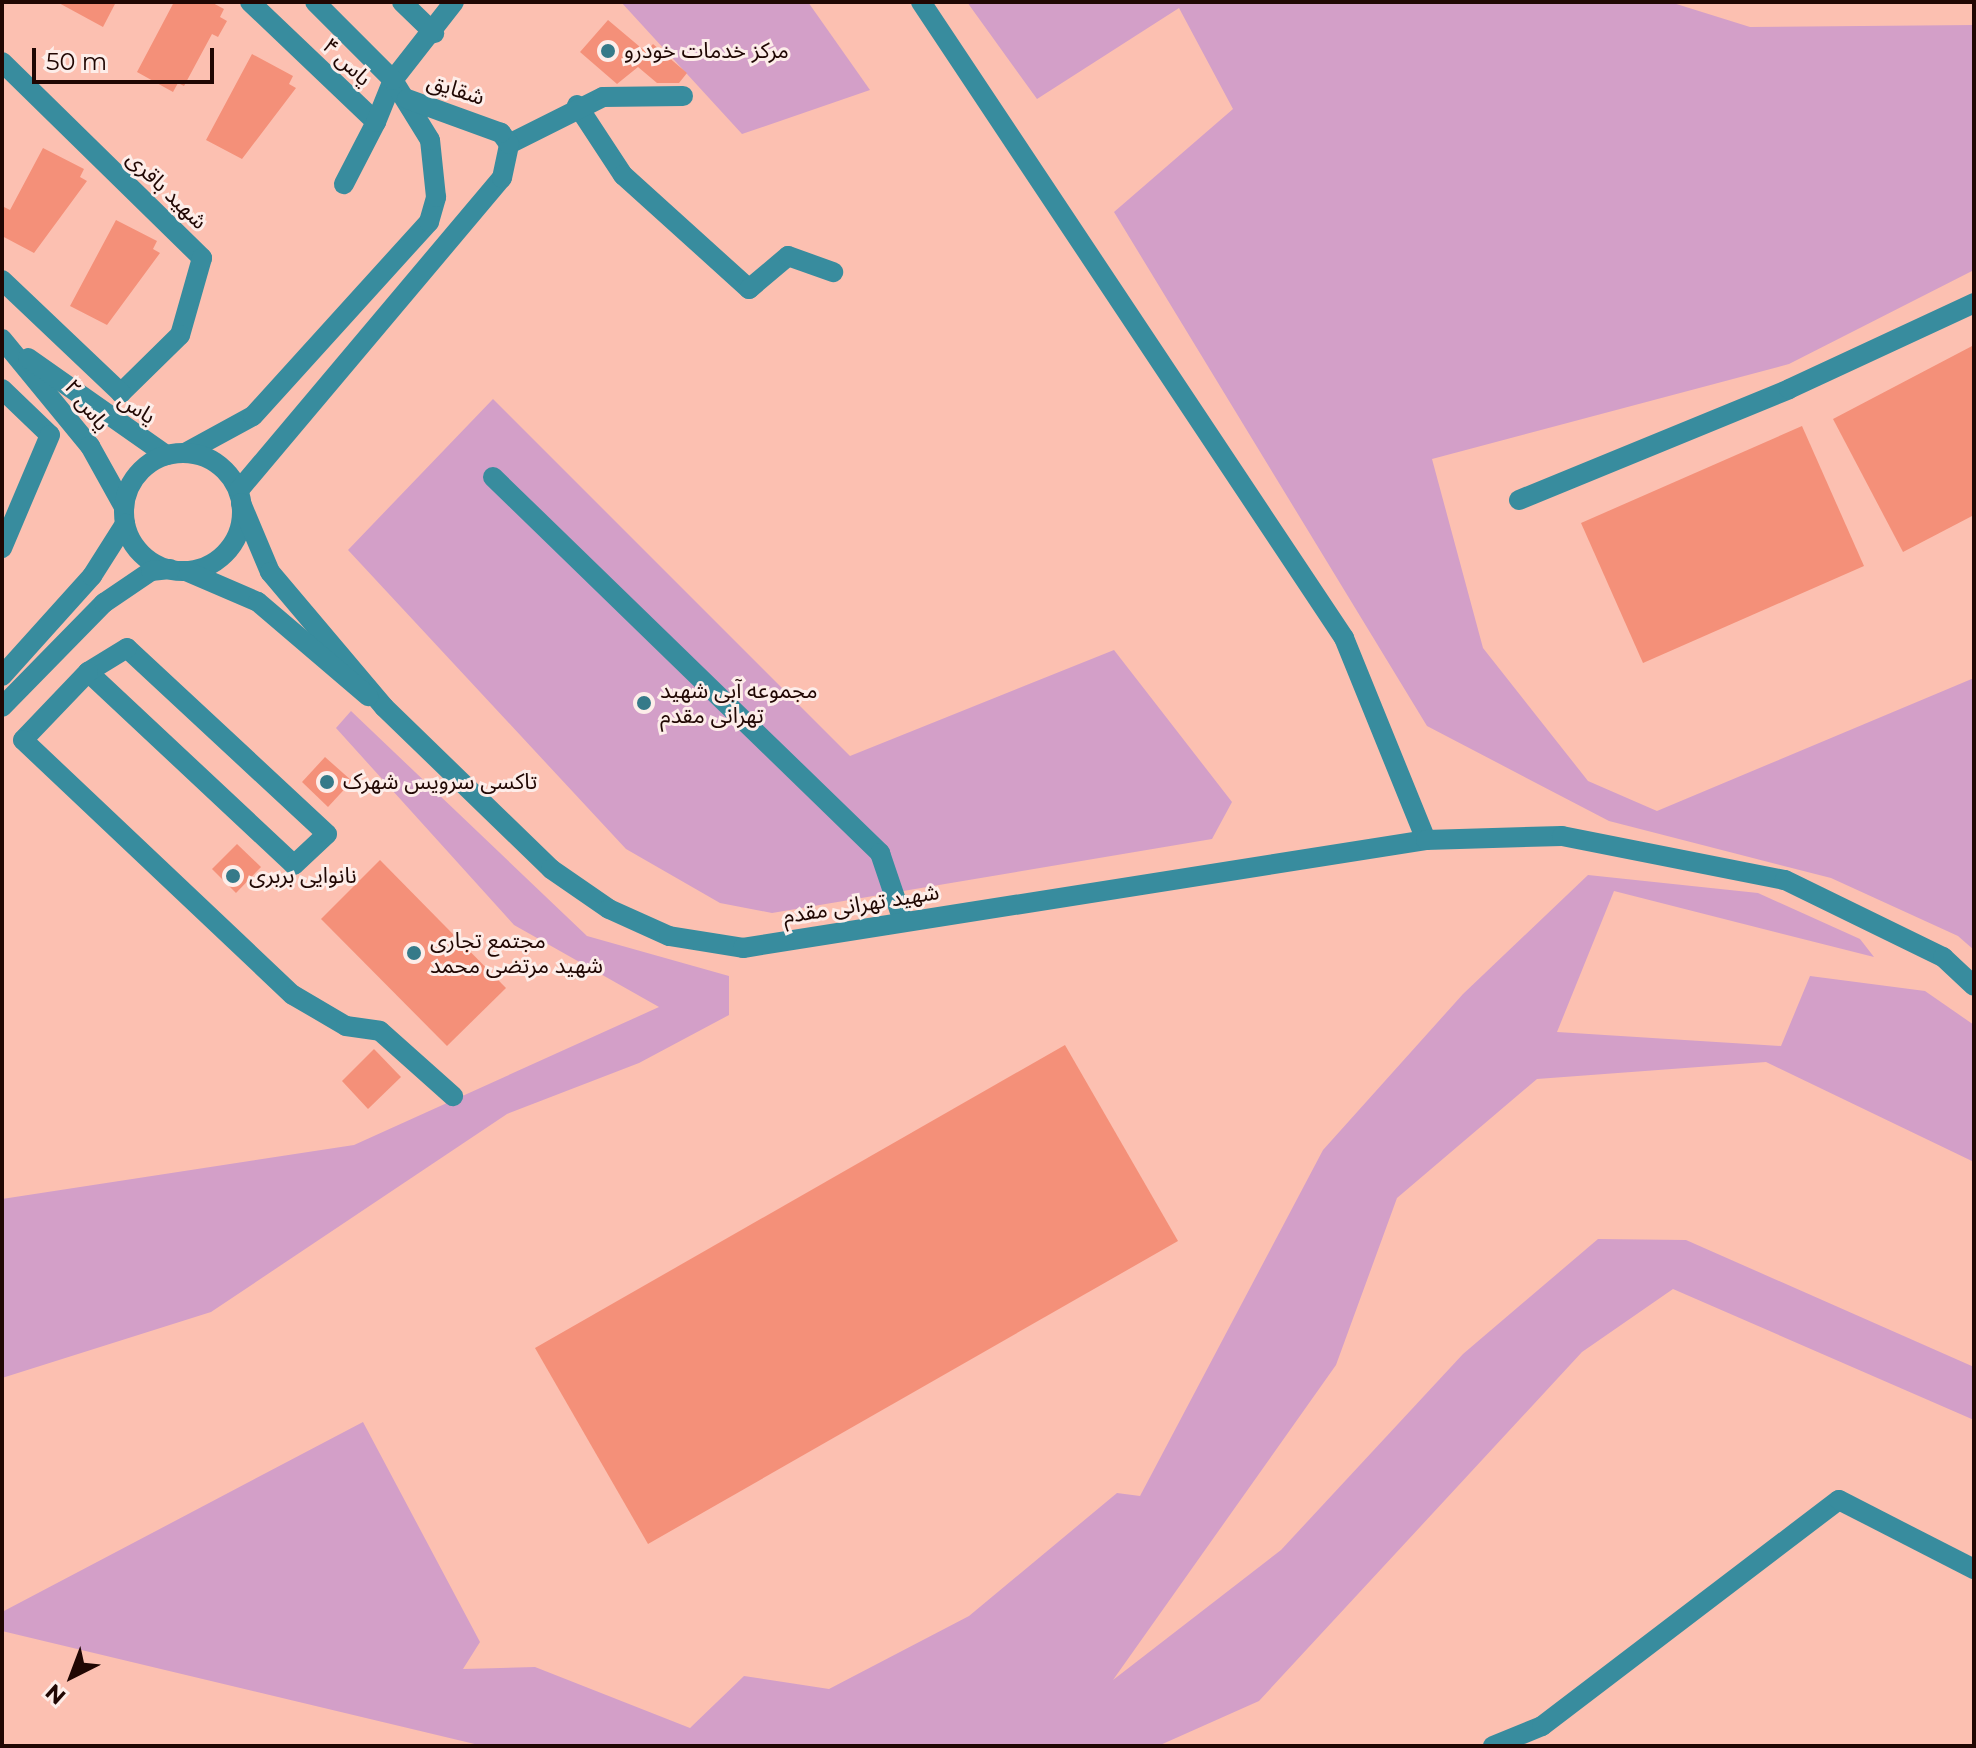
<!DOCTYPE html>
<meta charset="utf-8">
<style>
body{margin:0}
#map{position:relative;width:1976px;height:1748px;overflow:hidden;background:#fcc0b1;font-family:Montserrat,"Noto Sans Arabic",sans-serif}
div>[style]{position:absolute}
.green>*{inset:0;background:#d39fc8}
.building>*{inset:0;background:#f49079}
.minor>*{height:20px;margin:-10px;padding:0 10px;transform-origin:10px;border-radius:10px;background:#388c9e}
.minor>.ring{margin:-10px;padding:0;box-sizing:content-box;background:none;border:20px solid #388c9e;border-radius:50%}
.dots>*{width:22px;height:22px;translate:-50% -50%;box-sizing:border-box;border:4px solid #fdede9;border-radius:50%}
span{translate:-50% -50%;white-space:nowrap;text-align:center;line-height:1.15;-webkit-text-stroke:6px #fdede9;paint-order:stroke}
.poi-label{font-size:22px;color:#200703}
.left{translate:0 -50%;text-align:left}
.street-label{font-size:22px;color:#200703}
.frame{position:absolute;inset:0;border:4px solid #200703;pointer-events:none}
.north{position:absolute;left:32px;top:1636px;width:80px;height:80px;-webkit-text-stroke:6px #fdede9;paint-order:stroke;rotate:222deg;font-size:22px;font-weight:700;line-height:32px;text-align:center;color:#200703}
.north::after{content:'';display:block;margin:auto;width:28px;height:36px;background:#200703;clip-path:polygon(50% 0,100% 100%,50% 72%,0 100%)}
.scale{position:absolute;left:32px;top:48px;width:182px;height:36px;box-sizing:border-box;border:4px solid #200703;border-top:0;padding-left:10px;font-size:24px;line-height:28px;white-space:nowrap;color:#200703;-webkit-text-stroke:6px #fdede9;paint-order:stroke}
</style>
<div id="map">
<div class="green">
<div style="clip-path:polygon(621px 2px,808px 2px,870px 90px,742px 134px)"></div>
<div style="clip-path:polygon(967px 2px,1670px 2px,1750px 27px,1974px 25px,1974px 270px,1789px 364px,1432px 459px,1483px 648px,1588px 781px,1657px 811px,1974px 678px,1974px 950px,1958px 936px,1831px 878px,1609px 821px,1427px 726px,1114px 212px,1233px 109px,1179px 8px,1037px 99px)"></div>
<div style="clip-path:polygon(493px 399px,850px 756px,1114px 650px,1232px 802px,1212px 839px,772px 913px,720px 903px,626px 849px,348px 550px)"></div>
<div style="clip-path:polygon(351px 711px,587px 936px,729px 976px,729px 1015px,639px 1063px,507px 1114px,211px 1312px,2px 1378px,2px 1199px,354px 1145px,659px 1007px,514px 925px,336px 728px)"></div>
<div style="clip-path:polygon(1588px 875px,1758px 893px,1860px 939px,1874px 957px,1614px 891px,1557px 1032px,1781px 1046px,1810px 976px,1925px 991px,1974px 1025px,1974px 1162px,1766px 1062px,1537px 1079px,1397px 1198px,1336px 1365px,1113px 1680px,1281px 1550px,1463px 1354px,1598px 1239px,1686px 1240px,1974px 1367px,1974px 1420px,1673px 1289px,1582px 1352px,1259px 1701px,1158px 1746px,483px 1746px,2px 1631px,2px 1612px,363px 1422px,480px 1642px,463px 1669px,535px 1667px,690px 1728px,744px 1676px,829px 1689px,969px 1616px,1117px 1493px,1140px 1496px,1323px 1150px,1463px 994px)"></div>
</div>
<div class="building">
<div style="clip-path:polygon(57px 2px,116px 2px,103px 27px)"></div>
<div style="clip-path:polygon(174px 2px,211px 2px,224px 9px,220px 17px,227px 21px,218px 37px,212px 34px,184px 86px,178px 83px,173px 92px,137px 72px)"></div>
<div style="clip-path:polygon(608px 20px,646px 52px,653px 44px,687px 73px,679px 83px,657px 83px,638px 67px,617px 84px,580px 52px)"></div>
<div style="clip-path:polygon(252px 54px,293px 76px,289px 84px,296px 88px,242px 159px,206px 140px)"></div>
<div style="clip-path:polygon(43px 148px,84px 169px,80px 177px,87px 181px,34px 253px,2px 236px,2px 206px,10px 210px)"></div>
<div style="clip-path:polygon(116px 220px,157px 241px,153px 249px,160px 253px,107px 325px,70px 306px)"></div>
<div style="clip-path:polygon(1974px 345px,1974px 515px,1903px 552px,1833px 419px)"></div>
<div style="clip-path:polygon(1802px 426px,1864px 566px,1643px 663px,1581px 523px)"></div>
<div style="clip-path:polygon(325px 757px,352px 781px,328px 807px,302px 782px)"></div>
<div style="clip-path:polygon(237px 844px,261px 867px,236px 893px,212px 869px)"></div>
<div style="clip-path:polygon(380px 860px,506px 988px,447px 1046px,321px 919px)"></div>
<div style="clip-path:polygon(1065px 1045px,1178px 1241px,648px 1544px,535px 1348px)"></div>
<div style="clip-path:polygon(374px 1049px,401px 1077px,368px 1109px,342px 1081px)"></div>
</div>
<div class="minor">
<div style="left:250px;top:2px;width:174px;rotate:43.6deg"></div>
<div style="left:376px;top:122px;width:70px;rotate:117.3deg"></div>
<div style="left:402px;top:2px;width:45px;rotate:44.1deg"></div>
<div style="left:921px;top:2px;width:764px;rotate:56.37deg"></div>
<div style="left:1344px;top:638px;width:218px;rotate:67.9deg"></div>
<div style="left:2px;top:62px;width:280px;rotate:44.4deg"></div>
<div style="left:202px;top:258px;width:80px;rotate:105.9deg"></div>
<div style="left:180px;top:335px;width:83px;rotate:135.5deg"></div>
<div style="left:121px;top:393px;width:164px;rotate:-136.5deg"></div>
<div style="left:577px;top:105px;width:84px;rotate:56.7deg"></div>
<div style="left:623px;top:175px;width:170px;rotate:42.1deg"></div>
<div style="left:749px;top:289px;width:51px;rotate:-40.2deg"></div>
<div style="left:788px;top:256px;width:48px;rotate:19.6deg"></div>
<div style="left:376px;top:122px;width:45px;rotate:-68deg"></div>
<div style="left:393px;top:80px;width:99px;rotate:-52deg"></div>
<div style="left:509px;top:144px;width:105px;rotate:-26.6deg"></div>
<div style="left:603px;top:97px;width:80px;rotate:-0.7deg"></div>
<div style="left:2px;top:339px;width:139px;rotate:50.6deg"></div>
<div style="left:90px;top:446px;width:70px;rotate:60.9deg"></div>
<div style="left:28px;top:358px;width:169px;rotate:35.1deg"></div>
<div style="left:2px;top:389px;width:66px;rotate:43.8deg"></div>
<div style="left:50px;top:435px;width:123px;rotate:113deg"></div>
<div style="left:185px;top:453px;width:77px;rotate:-28.6deg"></div>
<div style="left:253px;top:416px;width:262px;rotate:-47.8deg"></div>
<div style="left:429px;top:222px;width:26px;rotate:-74deg"></div>
<div style="left:436px;top:197px;width:57px;rotate:-96deg"></div>
<div style="left:430px;top:140px;width:70px;rotate:-121.7deg"></div>
<div style="left:393px;top:80px;width:110px;rotate:-135deg"></div>
<div class="ring" style="left:124px;top:453px;width:98px;height:98px"></div>
<div style="left:493px;top:477px;width:540px;rotate:44.17deg"></div>
<div style="left:880px;top:853px;width:72px;rotate:71.3deg"></div>
<div style="left:239px;top:490px;width:408px;rotate:-49.9deg"></div>
<div style="left:502px;top:178px;width:35px;rotate:-78deg"></div>
<div style="left:509px;top:144px;width:14px;rotate:-126deg"></div>
<div style="left:501px;top:133px;width:100px;rotate:-160.1deg"></div>
<div style="left:1519px;top:500px;width:292px;rotate:-22.3deg"></div>
<div style="left:1789px;top:389px;width:204px;rotate:-24.9deg"></div>
<div style="left:241px;top:503px;width:75px;rotate:67.2deg"></div>
<div style="left:270px;top:572px;width:177px;rotate:49.8deg"></div>
<div style="left:384px;top:707px;width:233px;rotate:44.1deg"></div>
<div style="left:551px;top:869px;width:70px;rotate:34.6deg"></div>
<div style="left:609px;top:909px;width:66px;rotate:24.2deg"></div>
<div style="left:669px;top:936px;width:75px;rotate:9.2deg"></div>
<div style="left:743px;top:948px;width:691px;rotate:-8.99deg"></div>
<div style="left:1426px;top:840px;width:136px;rotate:-1.7deg"></div>
<div style="left:1562px;top:836px;width:227px;rotate:11.2deg"></div>
<div style="left:1785px;top:880px;width:176px;rotate:26deg"></div>
<div style="left:1943px;top:957px;width:42px;rotate:43.1deg"></div>
<div style="left:186px;top:571px;width:78px;rotate:23.3deg"></div>
<div style="left:258px;top:602px;width:145px;rotate:40.5deg"></div>
<div style="left:88px;top:672px;width:282px;rotate:43.1deg"></div>
<div style="left:294px;top:865px;width:45px;rotate:-43.2deg"></div>
<div style="left:327px;top:834px;width:273px;rotate:-137.1deg"></div>
<div style="left:127px;top:648px;width:46px;rotate:148.4deg"></div>
<div style="left:88px;top:672px;width:94px;rotate:133.7deg"></div>
<div style="left:23px;top:740px;width:371px;rotate:43.4deg"></div>
<div style="left:293px;top:995px;width:61px;rotate:30.3deg"></div>
<div style="left:346px;top:1026px;width:34px;rotate:8deg"></div>
<div style="left:380px;top:1031px;width:98px;rotate:41.7deg"></div>
<div style="left:2px;top:676px;width:135px;rotate:-48deg"></div>
<div style="left:92px;top:576px;width:62px;rotate:-57.6deg"></div>
<div style="left:2px;top:707px;width:146px;rotate:-45.6deg"></div>
<div style="left:104px;top:603px;width:57px;rotate:-34.2deg"></div>
<div style="left:151px;top:571px;width:19px;rotate:-6deg"></div>
<div style="left:1493px;top:1746px;width:53px;rotate:-22.2deg"></div>
<div style="left:1542px;top:1726px;width:373px;rotate:-37.3deg"></div>
<div style="left:1839px;top:1500px;width:152px;rotate:27.1deg"></div>
</div>
<div class="dots">
<div style="left:608px;top:51px;background:#367a89"></div>
<div style="left:644px;top:703px;background:#367a89"></div>
<div style="left:327px;top:782px;background:#367a89"></div>
<div style="left:233px;top:876px;background:#367a89"></div>
<div style="left:414px;top:953px;background:#367a89"></div>
</div>
<div class="poi-label">
<span class="left" style="left:624px;top:51px">مرکز خدمات خودرو</span>
<span class="left" style="left:660px;top:703px">مجموعه آبی شهید<br>تهرانی مقدم</span>
<span class="left" style="left:343px;top:782px">تاکسی سرویس شهرک</span>
<span class="left" style="left:249px;top:876px">نانوایی بربری</span>
<span class="left" style="left:430px;top:953px">مجتمع تجاری<br>شهید مرتضی محمد</span>
</div>
<div class="street-label">
<span style="left:347px;top:62px;rotate:44deg">یاس ۴</span>
<span style="left:456px;top:89px;rotate:18deg">شقایق</span>
<span style="left:167px;top:190px;rotate:44deg">شهید باقری</span>
<span style="left:87px;top:405px;rotate:52deg">یاس ۲</span>
<span style="left:137px;top:408px;rotate:33deg">یاس</span>
<span style="left:861px;top:904px;rotate:-9deg">شهید تهرانی مقدم</span>
</div>
<div class="frame"></div>
<div class="north">N</div>
<div class="scale">50 m</div>
</div>
